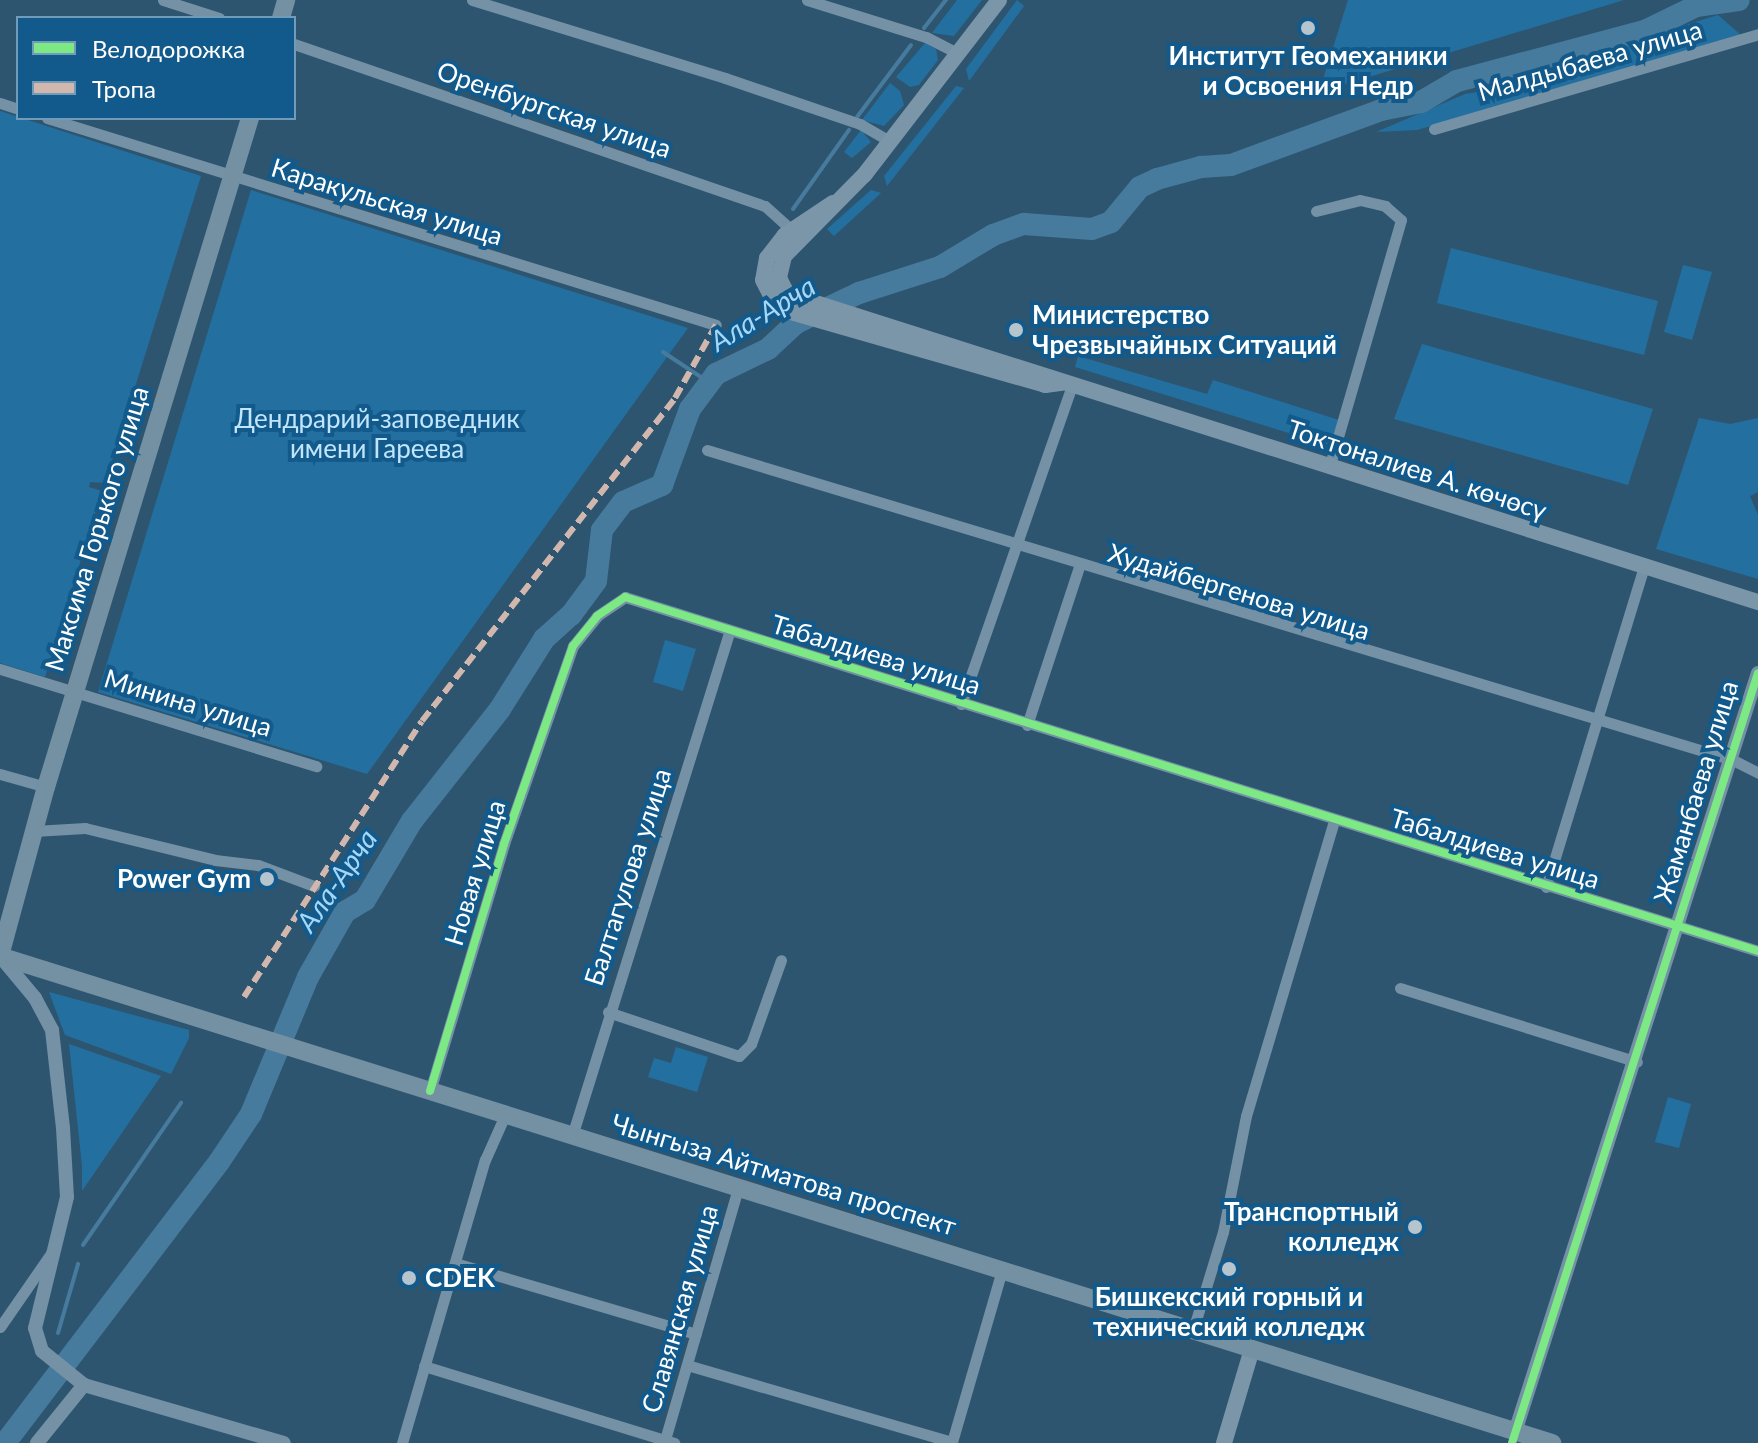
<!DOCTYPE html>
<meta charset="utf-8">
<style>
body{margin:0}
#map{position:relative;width:1758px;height:1443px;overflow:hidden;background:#2d5570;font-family:Lato,sans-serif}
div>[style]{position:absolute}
.green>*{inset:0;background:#2370a0}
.stream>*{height:4px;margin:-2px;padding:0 2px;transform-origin:2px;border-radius:2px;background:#477b9e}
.river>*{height:22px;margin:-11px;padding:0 11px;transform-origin:11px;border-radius:11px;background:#477b9e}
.minor>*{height:11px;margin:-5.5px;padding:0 5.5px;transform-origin:5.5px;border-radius:5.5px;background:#7491a5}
.tertiary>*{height:14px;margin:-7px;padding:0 7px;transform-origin:7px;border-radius:7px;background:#7491a5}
.secondary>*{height:16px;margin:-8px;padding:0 8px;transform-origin:8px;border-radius:8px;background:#7c96a9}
.primary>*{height:18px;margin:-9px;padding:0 9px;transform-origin:9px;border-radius:9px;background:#7490a3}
.quiet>*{height:6px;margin-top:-3px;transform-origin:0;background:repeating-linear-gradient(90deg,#d1b7ad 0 12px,transparent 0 18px)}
.cycleway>*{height:8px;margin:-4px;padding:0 4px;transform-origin:4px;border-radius:4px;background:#7ce984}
.dots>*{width:22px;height:22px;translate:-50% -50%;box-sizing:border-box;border:4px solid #125a8b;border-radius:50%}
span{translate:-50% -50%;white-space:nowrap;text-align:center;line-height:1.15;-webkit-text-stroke:8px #125a8b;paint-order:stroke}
.poi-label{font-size:26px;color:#fff;font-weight:700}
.left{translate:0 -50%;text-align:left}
.right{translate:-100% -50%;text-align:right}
.street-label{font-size:26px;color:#fff}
.park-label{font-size:26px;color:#c0e5fc}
.water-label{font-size:28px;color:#a5d8f8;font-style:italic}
.legend{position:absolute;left:16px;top:16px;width:280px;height:104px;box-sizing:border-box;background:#125a8b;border:2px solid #719cb9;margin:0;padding:10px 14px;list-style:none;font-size:24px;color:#fff}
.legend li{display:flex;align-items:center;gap:16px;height:40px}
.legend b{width:40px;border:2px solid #719cb9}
</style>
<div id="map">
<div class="green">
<div style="clip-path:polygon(957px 0,982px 0,954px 36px,932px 33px)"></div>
<div style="clip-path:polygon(1017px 0,1024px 6px,969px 81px,966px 69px)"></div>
<div style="clip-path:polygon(1348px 0,1624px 0,1319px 92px)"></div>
<div style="clip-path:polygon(1718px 15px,1742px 36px,1417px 130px,1376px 132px,1465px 94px,1518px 85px,1601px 51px)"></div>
<div style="clip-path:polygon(925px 43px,936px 49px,938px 60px,919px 85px,910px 87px,896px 77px)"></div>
<div style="clip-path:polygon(890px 83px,900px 91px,904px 105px,884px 126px,862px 120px)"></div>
<div style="clip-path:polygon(956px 86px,964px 88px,887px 186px,884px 176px)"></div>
<div style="clip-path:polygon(0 111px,201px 176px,105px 483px,90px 482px,89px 487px,102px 491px,45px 677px,0 663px)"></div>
<div style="clip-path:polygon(861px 130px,871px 142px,852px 158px,844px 152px)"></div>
<div style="clip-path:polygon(251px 190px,688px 328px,367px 774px,98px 692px)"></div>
<div style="clip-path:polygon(871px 190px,881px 193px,834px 236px,827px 229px)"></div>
<div style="clip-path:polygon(1451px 248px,1658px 301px,1644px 355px,1437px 303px)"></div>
<div style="clip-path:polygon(1683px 265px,1712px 272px,1692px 340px,1664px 332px)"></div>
<div style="clip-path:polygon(1422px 344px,1653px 409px,1628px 485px,1394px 419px)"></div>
<div style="clip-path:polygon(1078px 356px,1207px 394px,1213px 380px,1342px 421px,1334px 447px,1075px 367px)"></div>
<div style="clip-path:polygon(1699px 418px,1730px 424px,1758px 418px,1758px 492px,1750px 496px,1758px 515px,1758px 579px,1656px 549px)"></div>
<div style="clip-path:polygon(665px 640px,696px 649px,683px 691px,653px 682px)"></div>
<div style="clip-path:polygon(49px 992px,189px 1030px,189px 1038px,171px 1074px,65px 1035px)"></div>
<div style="clip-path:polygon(69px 1044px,161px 1076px,82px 1191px,82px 1166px)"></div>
<div style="clip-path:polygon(676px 1047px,708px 1057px,697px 1092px,648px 1077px,654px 1058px,671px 1063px)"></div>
<div style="clip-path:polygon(1668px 1097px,1691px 1104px,1679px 1148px,1655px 1142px)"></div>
</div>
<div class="stream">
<div style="left:924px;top:28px;width:36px;rotate:-52deg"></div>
<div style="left:857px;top:117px;width:90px;rotate:-53.1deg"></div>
<div style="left:793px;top:209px;width:97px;rotate:-54.7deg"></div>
<div style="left:663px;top:352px;width:56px;rotate:33.4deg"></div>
<div style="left:83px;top:1245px;width:173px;rotate:-55.4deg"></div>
<div style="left:58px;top:1333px;width:72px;rotate:-73.8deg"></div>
</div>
<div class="river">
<div style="left:5px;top:1443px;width:353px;rotate:-52.7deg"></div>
<div style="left:219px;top:1162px;width:58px;rotate:-56.3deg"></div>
<div style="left:251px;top:1114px;width:148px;rotate:-67.4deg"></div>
<div style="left:308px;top:977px;width:75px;rotate:-60.4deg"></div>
<div style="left:345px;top:912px;width:23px;rotate:-31deg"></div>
<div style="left:365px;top:900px;width:92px;rotate:-59.3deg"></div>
<div style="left:412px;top:821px;width:142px;rotate:-51.8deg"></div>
<div style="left:500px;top:709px;width:83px;rotate:-57.8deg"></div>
<div style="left:544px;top:639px;width:36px;rotate:-42deg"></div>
<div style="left:571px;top:615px;width:42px;rotate:-53.7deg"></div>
<div style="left:596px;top:581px;width:51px;rotate:-83.3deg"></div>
<div style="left:602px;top:530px;width:35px;rotate:-53deg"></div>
<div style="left:623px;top:502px;width:43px;rotate:-23.6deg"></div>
<div style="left:662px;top:485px;width:81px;rotate:-69.8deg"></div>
<div style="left:690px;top:409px;width:44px;rotate:-53.4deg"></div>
<div style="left:716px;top:374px;width:58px;rotate:-25.7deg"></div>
<div style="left:768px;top:349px;width:38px;rotate:-43deg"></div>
<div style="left:796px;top:323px;width:70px;rotate:-25.5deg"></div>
<div style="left:859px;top:293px;width:85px;rotate:-17.8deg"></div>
<div style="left:940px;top:267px;width:62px;rotate:-31.1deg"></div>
<div style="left:993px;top:235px;width:33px;rotate:-20deg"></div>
<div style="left:1024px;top:224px;width:68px;rotate:4.2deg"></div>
<div style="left:1092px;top:229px;width:20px;rotate:-20deg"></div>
<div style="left:1111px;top:222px;width:45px;rotate:-50.4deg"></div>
<div style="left:1140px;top:187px;width:19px;rotate:-25deg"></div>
<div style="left:1157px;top:179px;width:46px;rotate:-15.3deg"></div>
<div style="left:1201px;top:167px;width:30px;rotate:-4deg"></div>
<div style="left:1231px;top:165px;width:160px;rotate:-20.1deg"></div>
<div style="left:1381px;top:110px;width:41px;rotate:-11.3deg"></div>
<div style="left:1421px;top:102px;width:42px;rotate:-30.3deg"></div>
<div style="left:1457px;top:81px;width:197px;rotate:-15deg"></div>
<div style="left:1647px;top:30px;width:55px;rotate:-26.1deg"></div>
<div style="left:1696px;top:6px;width:43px;rotate:-7.9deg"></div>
</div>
<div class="minor">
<div style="left:163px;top:0;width:59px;rotate:17.8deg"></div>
<div style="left:472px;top:0;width:265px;rotate:17.1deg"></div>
<div style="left:725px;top:78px;width:143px;rotate:18.8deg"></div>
<div style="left:860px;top:124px;width:36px;rotate:30deg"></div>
<div style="left:807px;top:0;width:125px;rotate:17.3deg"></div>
<div style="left:926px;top:37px;width:37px;rotate:27deg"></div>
<div style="left:294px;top:44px;width:498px;rotate:19deg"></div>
<div style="left:765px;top:206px;width:36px;rotate:42deg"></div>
<div style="left:0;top:103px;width:19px;rotate:18deg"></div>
<div style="left:47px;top:118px;width:700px;rotate:17.19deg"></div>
<div style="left:1434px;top:129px;width:338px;rotate:-16.3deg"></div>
<div style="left:1316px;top:211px;width:45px;rotate:-14deg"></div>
<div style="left:1360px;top:200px;width:26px;rotate:13deg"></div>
<div style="left:1385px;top:206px;width:21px;rotate:41deg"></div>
<div style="left:1401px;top:220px;width:258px;rotate:106.2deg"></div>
<div style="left:707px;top:450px;width:1072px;rotate:16.81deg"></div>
<div style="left:1733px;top:760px;width:28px;rotate:27deg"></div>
<div style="left:0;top:669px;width:331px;rotate:17.1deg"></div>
<div style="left:961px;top:704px;width:337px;rotate:-70.8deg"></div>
<div style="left:1027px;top:725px;width:166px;rotate:-71.8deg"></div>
<div style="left:0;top:774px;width:48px;rotate:15.8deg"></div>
<div style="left:34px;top:831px;width:51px;rotate:-3.4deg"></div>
<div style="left:85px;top:828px;width:134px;rotate:13.8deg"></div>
<div style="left:215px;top:860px;width:43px;rotate:6.6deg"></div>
<div style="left:258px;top:865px;width:60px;rotate:20.6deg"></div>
<div style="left:1546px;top:887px;width:336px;rotate:-73deg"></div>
<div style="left:1400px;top:988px;width:248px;rotate:17.3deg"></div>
<div style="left:608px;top:1012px;width:138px;rotate:18.6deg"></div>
<div style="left:739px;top:1056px;width:17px;rotate:-45deg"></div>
<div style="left:751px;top:1044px;width:89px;rotate:-70.3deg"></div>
<div style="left:430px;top:1091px;width:258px;rotate:-73.3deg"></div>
<div style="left:504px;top:844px;width:210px;rotate:-70.8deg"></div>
<div style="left:573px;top:646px;width:38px;rotate:-51deg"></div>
<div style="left:597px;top:616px;width:34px;rotate:-34deg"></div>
<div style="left:625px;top:597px;width:1187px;rotate:17.35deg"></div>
<div style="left:572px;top:1136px;width:527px;rotate:-72.67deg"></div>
<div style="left:455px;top:1263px;width:251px;rotate:16.4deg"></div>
<div style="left:0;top:1327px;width:95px;rotate:-55.3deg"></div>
<div style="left:1193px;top:1330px;width:102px;rotate:-73deg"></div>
<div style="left:1223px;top:1232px;width:118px;rotate:-78.8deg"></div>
<div style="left:1246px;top:1116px;width:308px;rotate:-73.4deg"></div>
<div style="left:687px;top:1365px;width:276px;rotate:16.2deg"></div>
<div style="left:952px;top:1442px;width:179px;rotate:-73.8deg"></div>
<div style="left:424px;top:1366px;width:262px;rotate:17.1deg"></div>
<div style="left:402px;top:1443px;width:295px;rotate:-73.7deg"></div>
<div style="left:485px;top:1160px;width:49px;rotate:-66deg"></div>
<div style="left:664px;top:1443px;width:266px;rotate:-73.8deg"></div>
</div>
<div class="tertiary">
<div style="left:0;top:956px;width:55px;rotate:50.2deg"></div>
<div style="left:35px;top:998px;width:36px;rotate:62deg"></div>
<div style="left:52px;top:1030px;width:99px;rotate:83.6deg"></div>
<div style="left:63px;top:1128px;width:69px;rotate:86.7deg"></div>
<div style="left:67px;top:1197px;width:135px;rotate:103.7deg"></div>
<div style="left:35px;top:1328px;width:24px;rotate:73deg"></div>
<div style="left:42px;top:1351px;width:54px;rotate:39deg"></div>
<div style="left:84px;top:1385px;width:208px;rotate:16.2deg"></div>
<div style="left:1515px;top:1432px;width:797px;rotate:-72.25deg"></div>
<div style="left:37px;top:1443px;width:75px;rotate:-51deg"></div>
</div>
<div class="secondary">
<div style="left:999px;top:0;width:221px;rotate:127.6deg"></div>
<div style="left:864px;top:175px;width:114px;rotate:134.6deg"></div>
<div style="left:784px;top:256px;width:23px;rotate:103deg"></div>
<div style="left:779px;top:278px;width:18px;rotate:63deg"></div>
<div style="left:787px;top:294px;width:1019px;rotate:17.6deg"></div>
<div style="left:833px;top:203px;width:58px;rotate:146.3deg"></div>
<div style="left:785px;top:235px;width:29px;rotate:128deg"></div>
<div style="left:767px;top:258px;width:22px;rotate:100deg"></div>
<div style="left:763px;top:280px;width:31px;rotate:63deg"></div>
<div style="left:777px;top:308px;width:279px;rotate:16deg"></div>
<div style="left:1045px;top:385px;width:17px;rotate:-7deg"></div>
<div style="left:1224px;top:1443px;width:98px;rotate:-73.4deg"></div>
</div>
<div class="primary">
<div style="left:281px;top:18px;width:19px;rotate:-74deg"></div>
<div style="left:0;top:956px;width:1627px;rotate:17.42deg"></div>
<div style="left:0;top:956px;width:175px;rotate:-74.8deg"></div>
<div style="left:46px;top:787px;width:699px;rotate:-73.04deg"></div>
</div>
<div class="quiet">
<div style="left:244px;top:997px;width:328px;rotate:-57.2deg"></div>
<div style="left:422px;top:721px;width:410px;rotate:-51.9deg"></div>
<div style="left:675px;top:398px;width:84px;rotate:-60.7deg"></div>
</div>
<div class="cycleway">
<div style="left:430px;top:1091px;width:258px;rotate:-73.3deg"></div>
<div style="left:504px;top:844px;width:210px;rotate:-70.8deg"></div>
<div style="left:573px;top:646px;width:38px;rotate:-51deg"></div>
<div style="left:597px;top:616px;width:34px;rotate:-34deg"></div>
<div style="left:625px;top:597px;width:1187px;rotate:17.35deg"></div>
<div style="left:1512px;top:1443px;width:808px;rotate:-72.28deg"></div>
</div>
<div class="dots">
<div style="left:1308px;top:28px;background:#b6c4cd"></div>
<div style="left:1016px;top:330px;background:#b6c4cd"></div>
<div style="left:267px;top:879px;background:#b6c4cd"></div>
<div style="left:1415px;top:1227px;background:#b6c4cd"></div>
<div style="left:1229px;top:1269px;background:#b6c4cd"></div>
<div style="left:409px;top:1278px;background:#b6c4cd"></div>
</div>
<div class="poi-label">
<span style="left:1308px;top:71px">Институт Геомеханики<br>и Освоения Недр</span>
<span class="left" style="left:1032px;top:330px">Министерство<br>Чрезвычайных Ситуаций</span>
<span class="right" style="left:251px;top:879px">Power Gym</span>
<span class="right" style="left:1399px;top:1227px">Транспортный<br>колледж</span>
<span class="left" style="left:425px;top:1278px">CDEK</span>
<span style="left:1229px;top:1312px">Бишкекский горный и<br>технический колледж</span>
</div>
<div class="street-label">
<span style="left:1590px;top:61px;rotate:-16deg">Малдыбаева улица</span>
<span style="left:554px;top:110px;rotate:19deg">Оренбургская улица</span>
<span style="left:387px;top:202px;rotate:17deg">Каракульская улица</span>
<span style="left:1417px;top:470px;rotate:18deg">Токтоналиев А. көчөсү</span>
<span style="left:97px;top:529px;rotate:-73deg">Максима Горького улица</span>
<span style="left:1239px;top:592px;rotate:17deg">Худайбергенова улица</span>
<span style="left:876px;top:655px;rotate:17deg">Табалдиева улица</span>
<span style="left:188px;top:703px;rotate:17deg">Минина улица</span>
<span style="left:1696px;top:792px;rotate:-73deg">Жаманбаева улица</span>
<span style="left:1495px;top:849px;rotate:17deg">Табалдиева улица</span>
<span style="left:475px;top:873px;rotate:-73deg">Новая улица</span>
<span style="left:628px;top:877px;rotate:-72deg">Балтагулова улица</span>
<span style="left:784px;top:1175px;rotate:17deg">Чынгыза Айтматова проспект</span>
<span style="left:680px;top:1309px;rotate:-74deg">Славянская улица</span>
</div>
<div class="park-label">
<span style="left:377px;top:434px">Дендрарий-заповедник<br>имени Гареева</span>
</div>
<div class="water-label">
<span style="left:762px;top:313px;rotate:-31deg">Ала-Арча</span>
<span style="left:336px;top:880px;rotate:-55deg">Ала-Арча</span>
</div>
<ul class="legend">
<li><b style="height:10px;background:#7ce984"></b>Велодорожка</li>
<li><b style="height:10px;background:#d1b7ad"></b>Тропа</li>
</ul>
</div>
